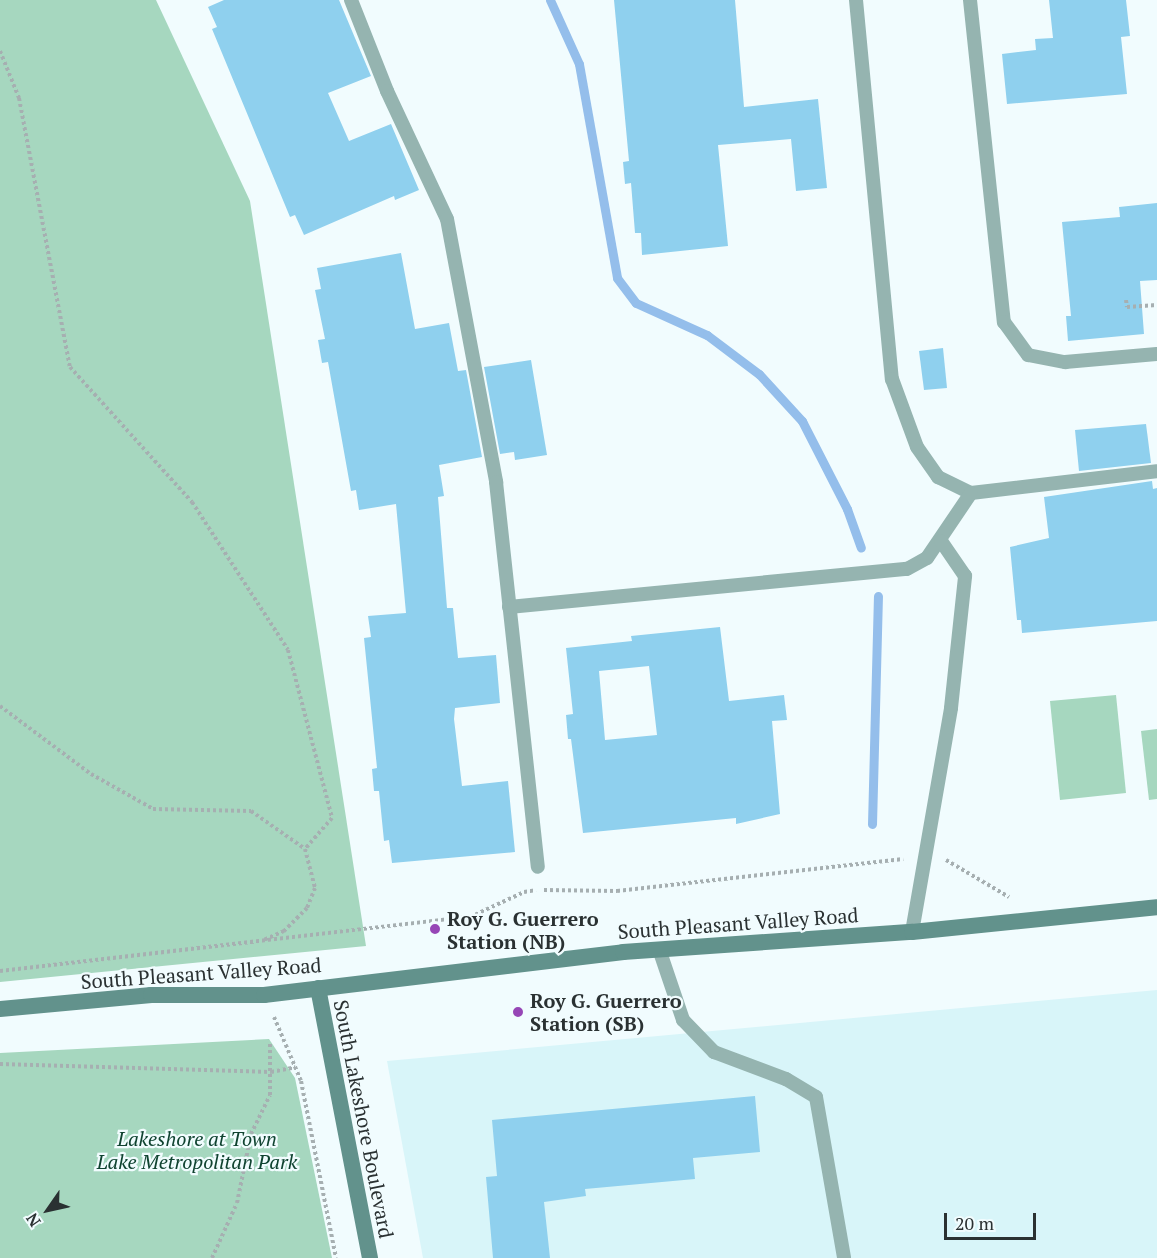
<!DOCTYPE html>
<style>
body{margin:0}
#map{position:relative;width:1157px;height:1258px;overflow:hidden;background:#f1fcfe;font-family:"PT Serif",serif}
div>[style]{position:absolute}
.built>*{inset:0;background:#d8f5f9}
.green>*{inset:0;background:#a6d7bf}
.stream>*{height:9px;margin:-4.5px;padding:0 4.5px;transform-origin:4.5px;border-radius:4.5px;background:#94beeb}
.building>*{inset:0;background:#8fd0ee}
.path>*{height:4px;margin-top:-2px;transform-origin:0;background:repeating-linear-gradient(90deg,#a6afb1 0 3px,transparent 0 6px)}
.service>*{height:14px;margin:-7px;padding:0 7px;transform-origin:7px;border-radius:7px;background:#95b4b0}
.secondary>*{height:16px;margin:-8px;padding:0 8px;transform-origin:8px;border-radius:8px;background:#62928c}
.dots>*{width:16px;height:16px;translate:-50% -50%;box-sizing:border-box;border:3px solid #f1fcfe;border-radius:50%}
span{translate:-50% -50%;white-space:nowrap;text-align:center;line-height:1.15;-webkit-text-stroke:4.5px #f1fcfe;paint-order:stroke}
.poi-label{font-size:20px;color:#2a3132;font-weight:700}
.left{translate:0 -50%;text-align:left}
.street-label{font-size:20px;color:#2a3132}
.park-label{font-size:20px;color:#0f4330;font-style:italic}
.north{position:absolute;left:18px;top:1180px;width:60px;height:60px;-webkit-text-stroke:4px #f1fcfe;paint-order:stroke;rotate:236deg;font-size:16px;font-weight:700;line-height:24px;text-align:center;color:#2a3132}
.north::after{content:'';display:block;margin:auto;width:21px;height:27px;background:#2a3132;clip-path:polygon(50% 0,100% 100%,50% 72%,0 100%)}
.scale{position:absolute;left:944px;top:1213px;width:92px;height:27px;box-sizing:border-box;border:3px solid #2a3132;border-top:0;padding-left:8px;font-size:18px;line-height:21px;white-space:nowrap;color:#2a3132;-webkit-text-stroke:4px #f1fcfe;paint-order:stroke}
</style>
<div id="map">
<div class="built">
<div style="clip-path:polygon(1157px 990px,1157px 1258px,423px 1258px,387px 1061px)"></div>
</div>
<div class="green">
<div style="clip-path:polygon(0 0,156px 0,250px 201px,366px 946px,0 982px)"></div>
<div style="clip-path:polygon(1116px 695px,1126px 793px,1060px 800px,1050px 701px)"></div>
<div style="clip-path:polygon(1157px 729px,1157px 799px,1149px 800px,1141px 731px)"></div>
<div style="clip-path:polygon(269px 1039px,295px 1078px,332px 1258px,0 1258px,0 1053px)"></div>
</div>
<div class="stream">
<div style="left:550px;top:0;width:70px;rotate:65.6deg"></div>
<div style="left:579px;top:64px;width:217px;rotate:79.9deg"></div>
<div style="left:617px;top:278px;width:31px;rotate:53deg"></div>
<div style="left:636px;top:303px;width:78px;rotate:24.3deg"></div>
<div style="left:707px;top:335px;width:65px;rotate:36.9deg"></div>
<div style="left:759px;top:374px;width:64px;rotate:47.5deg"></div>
<div style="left:802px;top:421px;width:99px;rotate:62.9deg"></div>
<div style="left:847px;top:509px;width:41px;rotate:70.3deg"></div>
<div style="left:872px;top:824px;width:228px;rotate:-88.5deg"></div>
</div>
<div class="building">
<div style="clip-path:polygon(224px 0,339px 0,371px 76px,328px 93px,349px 141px,391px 124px,419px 190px,395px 200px,394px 196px,304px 235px,295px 215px,290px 217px,212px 29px,217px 27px,208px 7px)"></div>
<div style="clip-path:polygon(614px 0,735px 0,744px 107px,818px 99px,827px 188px,796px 191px,791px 139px,718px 145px,728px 246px,642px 255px,641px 233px,635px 233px,631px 183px,625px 184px,623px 162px,629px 161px)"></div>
<div style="clip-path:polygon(1049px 0,1126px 0,1130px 36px,1121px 37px,1127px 94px,1007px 104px,1002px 54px,1036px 50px,1035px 39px,1053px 38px)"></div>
<div style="clip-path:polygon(1157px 203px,1157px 280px,1140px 281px,1144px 334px,1068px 341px,1066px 316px,1071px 316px,1062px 222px,1120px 217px,1119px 207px)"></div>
<div style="clip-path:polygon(401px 253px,415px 329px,449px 323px,458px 371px,466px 370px,482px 457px,439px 465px,444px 496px,438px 497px,447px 608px,453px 608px,458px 658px,496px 655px,500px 703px,455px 708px,454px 719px,462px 786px,508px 781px,515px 852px,392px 863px,389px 840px,384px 841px,379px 791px,374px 791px,372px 769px,377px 768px,364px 638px,371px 637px,368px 616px,406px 613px,396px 504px,359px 510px,356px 490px,351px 491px,328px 362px,322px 363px,318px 340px,325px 339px,315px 290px,321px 289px,317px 268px)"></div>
<div style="clip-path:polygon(943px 348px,947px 388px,924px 390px,919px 351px)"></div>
<div style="clip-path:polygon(531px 360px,547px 455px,515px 460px,514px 452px,500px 454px,484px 367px)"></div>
<div style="clip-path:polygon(1146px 424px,1151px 463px,1079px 471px,1075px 430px)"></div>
<div style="clip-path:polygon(1152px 481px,1153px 489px,1157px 488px,1157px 621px,1022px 633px,1021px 620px,1017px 620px,1010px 547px,1049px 538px,1044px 497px)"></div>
<div style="clip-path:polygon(evenodd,720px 627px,729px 701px,784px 695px,787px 720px,772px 721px,780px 814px,736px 824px,736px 818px,583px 833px,571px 739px,568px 739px,566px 715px,573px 714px,566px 648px,632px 641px,631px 636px,720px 627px,649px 666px,657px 735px,605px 740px,599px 671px,649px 666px)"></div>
<div style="clip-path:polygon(755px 1096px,760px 1152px,693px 1158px,695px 1179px,585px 1189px,586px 1196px,544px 1202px,550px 1258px,493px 1258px,486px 1177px,497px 1176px,492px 1120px)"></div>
</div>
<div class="path">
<div style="left:0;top:51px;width:51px;rotate:68deg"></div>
<div style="left:19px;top:98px;width:274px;rotate:79.3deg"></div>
<div style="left:70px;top:367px;width:182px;rotate:47.9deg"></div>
<div style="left:192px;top:502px;width:176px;rotate:57deg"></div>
<div style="left:288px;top:650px;width:174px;rotate:75.3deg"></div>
<div style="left:332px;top:818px;width:41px;rotate:131.1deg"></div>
<div style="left:1126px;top:300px;width:7px;rotate:82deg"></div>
<div style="left:1127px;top:307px;width:30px;rotate:-4deg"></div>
<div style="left:0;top:706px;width:114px;rotate:36.8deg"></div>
<div style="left:91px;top:774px;width:71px;rotate:29.4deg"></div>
<div style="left:153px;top:809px;width:98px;rotate:1.2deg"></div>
<div style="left:251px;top:811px;width:66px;rotate:35.1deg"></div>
<div style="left:305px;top:849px;width:40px;rotate:75.6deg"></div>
<div style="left:315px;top:888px;width:22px;rotate:112deg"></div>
<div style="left:307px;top:908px;width:33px;rotate:135deg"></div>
<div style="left:284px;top:931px;width:22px;rotate:156deg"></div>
<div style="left:946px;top:860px;width:73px;rotate:30.4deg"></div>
<div style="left:544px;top:890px;width:73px;rotate:0.8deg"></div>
<div style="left:617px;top:891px;width:288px;rotate:-6.4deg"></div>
<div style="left:0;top:971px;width:473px;rotate:-6.6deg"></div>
<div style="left:470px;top:917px;width:60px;rotate:-24.8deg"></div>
<div style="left:524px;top:892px;width:12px;rotate:-9deg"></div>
<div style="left:274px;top:1017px;width:69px;rotate:67.1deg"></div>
<div style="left:301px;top:1081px;width:180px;rotate:78.8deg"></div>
<div style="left:0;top:1064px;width:271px;rotate:1.7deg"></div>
<div style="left:271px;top:1072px;width:25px;rotate:-11deg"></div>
<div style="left:212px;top:1258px;width:60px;rotate:-65.6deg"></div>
<div style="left:237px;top:1203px;width:70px;rotate:-78.5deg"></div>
<div style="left:251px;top:1134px;width:43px;rotate:-64deg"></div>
<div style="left:270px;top:1095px;width:53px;rotate:-90deg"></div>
</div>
<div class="service">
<div style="left:351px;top:0;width:98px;rotate:68.4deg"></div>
<div style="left:387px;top:91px;width:141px;rotate:64.9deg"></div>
<div style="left:447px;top:219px;width:268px;rotate:79.4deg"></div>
<div style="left:496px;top:482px;width:387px;rotate:83.8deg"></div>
<div style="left:856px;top:0;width:381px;rotate:84.6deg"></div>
<div style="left:892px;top:379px;width:72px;rotate:69.8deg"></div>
<div style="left:917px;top:447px;width:37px;rotate:55deg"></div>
<div style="left:938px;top:477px;width:37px;rotate:26deg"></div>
<div style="left:971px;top:493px;width:187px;rotate:-6.7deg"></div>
<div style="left:970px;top:0;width:324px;rotate:84deg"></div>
<div style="left:1004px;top:322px;width:41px;rotate:54deg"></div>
<div style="left:1028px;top:355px;width:38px;rotate:11deg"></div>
<div style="left:1065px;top:362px;width:92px;rotate:-5deg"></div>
<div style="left:509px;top:607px;width:400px;rotate:-5.5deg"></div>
<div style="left:907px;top:569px;width:23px;rotate:-29deg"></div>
<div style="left:927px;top:558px;width:78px;rotate:-55.9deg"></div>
<div style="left:912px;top:932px;width:227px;rotate:-80.1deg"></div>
<div style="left:951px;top:708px;width:133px;rotate:-83.9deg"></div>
<div style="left:965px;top:576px;width:42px;rotate:-124.4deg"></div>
<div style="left:659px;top:949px;width:75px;rotate:71.3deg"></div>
<div style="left:683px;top:1020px;width:45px;rotate:45.9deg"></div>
<div style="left:714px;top:1052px;width:77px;rotate:20.6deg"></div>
<div style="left:786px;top:1079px;width:35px;rotate:31deg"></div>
<div style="left:816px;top:1097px;width:163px;rotate:80.1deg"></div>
</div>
<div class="secondary">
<div style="left:318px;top:988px;width:275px;rotate:79.1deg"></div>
<div style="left:0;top:1009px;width:152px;rotate:-5.3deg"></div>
<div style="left:151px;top:995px;width:113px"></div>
<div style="left:264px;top:995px;width:362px;rotate:-6.8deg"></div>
<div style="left:623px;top:952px;width:290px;rotate:-4deg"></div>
<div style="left:912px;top:932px;width:246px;rotate:-5.8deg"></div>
</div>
<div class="dots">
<div style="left:435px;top:929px;background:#9646b6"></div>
<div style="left:518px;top:1012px;background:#9646b6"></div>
</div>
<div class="poi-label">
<span class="left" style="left:447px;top:930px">Roy G. Guerrero<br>Station (NB)</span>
<span class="left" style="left:530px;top:1012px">Roy G. Guerrero<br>Station (SB)</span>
</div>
<div class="street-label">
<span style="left:738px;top:923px;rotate:-4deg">South Pleasant Valley Road</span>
<span style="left:201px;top:973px;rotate:-4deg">South Pleasant Valley Road</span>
<span style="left:364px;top:1119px;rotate:79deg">South Lakeshore Boulevard</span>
</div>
<div class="park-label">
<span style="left:197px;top:1150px">Lakeshore at Town<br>Lake Metropolitan Park</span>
</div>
<div class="north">N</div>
<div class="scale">20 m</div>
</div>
